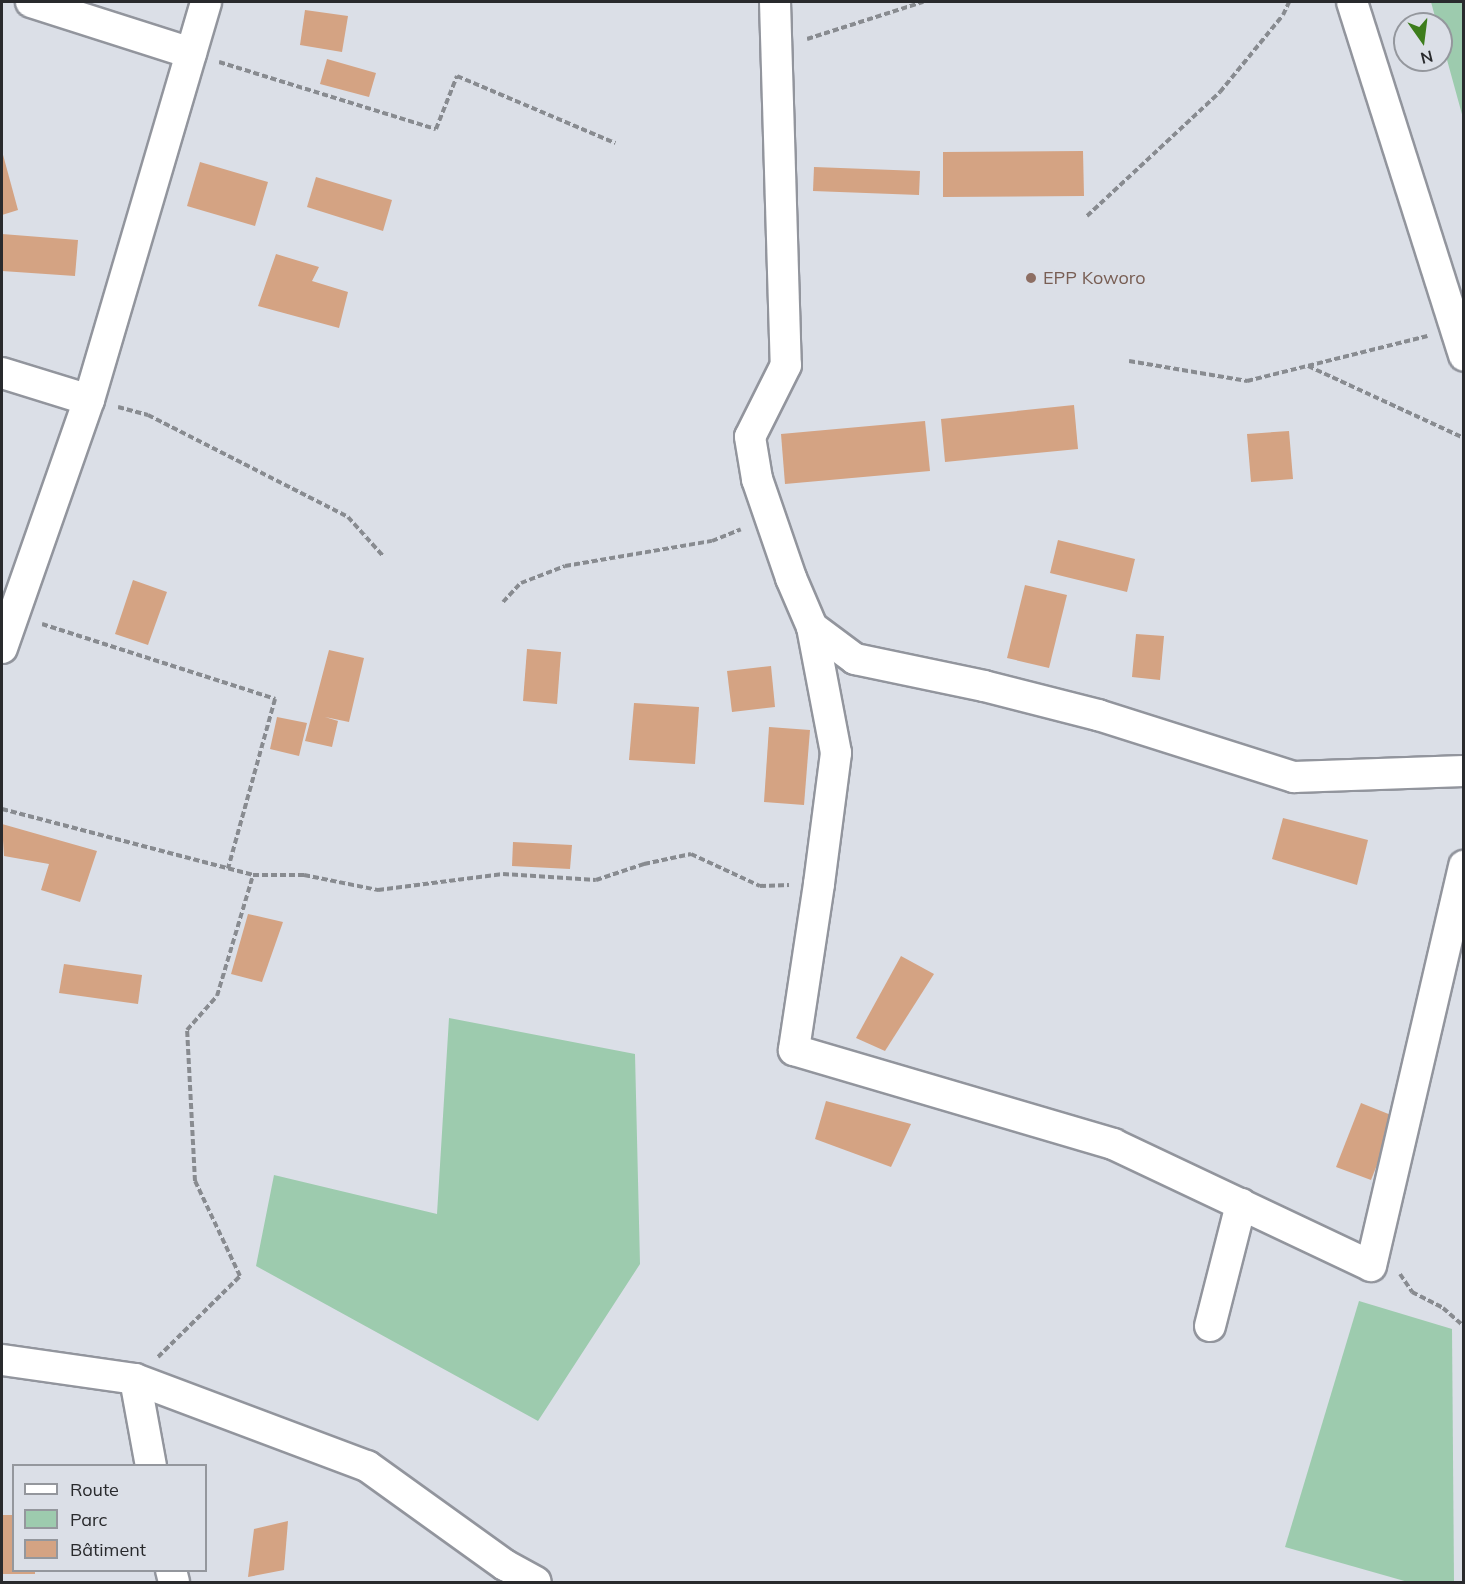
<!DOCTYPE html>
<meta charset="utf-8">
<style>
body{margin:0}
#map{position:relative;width:1465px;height:1584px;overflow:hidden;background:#dbdfe7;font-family:Mulish,sans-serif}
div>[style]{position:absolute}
.green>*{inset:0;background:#9dcbae}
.building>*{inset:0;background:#d4a383}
.path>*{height:4px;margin-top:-2px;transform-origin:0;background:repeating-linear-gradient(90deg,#888b90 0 6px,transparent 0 9px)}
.roads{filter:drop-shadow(2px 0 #92959d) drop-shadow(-2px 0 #92959d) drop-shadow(0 2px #92959d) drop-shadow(0 -2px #92959d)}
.minor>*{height:30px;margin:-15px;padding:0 15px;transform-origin:15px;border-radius:15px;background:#fff}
.dots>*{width:16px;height:16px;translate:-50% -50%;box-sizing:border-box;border:3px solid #dbdfe7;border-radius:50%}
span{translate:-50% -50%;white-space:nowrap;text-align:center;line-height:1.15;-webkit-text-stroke:4.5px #dbdfe7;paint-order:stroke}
.education-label{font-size:18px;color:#785e54}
.left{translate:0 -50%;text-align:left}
.frame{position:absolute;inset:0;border:3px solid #292a2d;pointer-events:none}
.legend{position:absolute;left:12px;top:1464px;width:195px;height:108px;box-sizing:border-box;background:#dbdfe7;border:2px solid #94979d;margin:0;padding:8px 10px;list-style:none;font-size:18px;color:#292a2d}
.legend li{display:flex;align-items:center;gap:12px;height:30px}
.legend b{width:30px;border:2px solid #94979d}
.north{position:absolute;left:1393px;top:12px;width:60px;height:60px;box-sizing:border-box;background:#dbdfe7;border:2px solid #94979d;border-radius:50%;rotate:166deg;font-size:16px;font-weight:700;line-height:24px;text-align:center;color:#292a2d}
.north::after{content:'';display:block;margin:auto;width:21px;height:27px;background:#3d7d1c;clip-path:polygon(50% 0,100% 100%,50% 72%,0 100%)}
</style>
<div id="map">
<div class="green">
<div style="clip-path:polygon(1431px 2px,1463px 2px,1463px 118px,1441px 38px,1441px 24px,1437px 24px)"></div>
<div style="clip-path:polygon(449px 1018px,635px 1054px,640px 1264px,538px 1421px,256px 1266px,274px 1175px,437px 1214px)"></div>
<div style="clip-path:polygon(1359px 1301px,1452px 1329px,1454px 1582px,1408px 1582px,1285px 1547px)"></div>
</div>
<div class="building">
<div style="clip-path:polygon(305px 10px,348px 16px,342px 52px,300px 45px)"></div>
<div style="clip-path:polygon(327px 59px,376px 73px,369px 97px,320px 84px)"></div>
<div style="clip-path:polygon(2px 151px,18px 210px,2px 215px)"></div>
<div style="clip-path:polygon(1083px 151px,1084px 196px,943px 197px,943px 152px)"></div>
<div style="clip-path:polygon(200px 162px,268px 182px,255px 226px,187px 206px)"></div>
<div style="clip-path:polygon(814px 167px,920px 171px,919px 195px,813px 191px)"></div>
<div style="clip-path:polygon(316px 177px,392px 200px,383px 231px,307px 207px)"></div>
<div style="clip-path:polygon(2px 234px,78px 240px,75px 276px,2px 271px)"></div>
<div style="clip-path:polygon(276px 254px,319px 267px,312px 281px,348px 292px,339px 328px,258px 306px)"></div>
<div style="clip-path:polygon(1074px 405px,1078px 449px,945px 462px,941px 419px)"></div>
<div style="clip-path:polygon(925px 421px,930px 471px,785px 484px,781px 434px)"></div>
<div style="clip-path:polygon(1289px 431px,1293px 479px,1251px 482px,1247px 434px)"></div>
<div style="clip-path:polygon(1058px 540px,1135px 559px,1127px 592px,1050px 573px)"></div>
<div style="clip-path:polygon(133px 580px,167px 592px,148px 645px,115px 634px)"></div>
<div style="clip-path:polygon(1025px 585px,1067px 595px,1049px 668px,1007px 658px)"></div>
<div style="clip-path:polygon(1136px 634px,1164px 636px,1160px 680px,1132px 677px)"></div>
<div style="clip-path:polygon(527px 649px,561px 652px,557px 704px,523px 701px)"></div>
<div style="clip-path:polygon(329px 650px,364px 658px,349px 722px,325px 717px,338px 721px,332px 747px,305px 741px)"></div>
<div style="clip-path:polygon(771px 666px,775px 707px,732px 712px,727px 671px)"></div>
<div style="clip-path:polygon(634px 703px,699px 707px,695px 764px,629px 760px)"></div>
<div style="clip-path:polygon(277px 717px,307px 723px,299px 756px,270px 749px)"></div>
<div style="clip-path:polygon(769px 727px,810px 730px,804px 805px,764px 802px)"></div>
<div style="clip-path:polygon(1283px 818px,1368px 840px,1357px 885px,1272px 859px)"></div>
<div style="clip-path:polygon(2px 824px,97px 851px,80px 902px,41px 890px,49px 864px,4px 856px)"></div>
<div style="clip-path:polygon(513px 842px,572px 845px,570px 869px,512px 866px)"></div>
<div style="clip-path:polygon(248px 914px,283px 922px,262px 982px,231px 974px)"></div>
<div style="clip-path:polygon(901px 956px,934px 974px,885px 1051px,856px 1038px)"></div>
<div style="clip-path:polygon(64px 964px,142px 975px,138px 1004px,59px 993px)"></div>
<div style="clip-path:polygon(826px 1101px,911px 1124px,891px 1167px,815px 1139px)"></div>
<div style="clip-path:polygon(1361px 1103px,1396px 1117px,1371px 1180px,1336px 1167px)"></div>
<div style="clip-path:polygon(2px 1515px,14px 1515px,14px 1570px,35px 1570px,35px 1574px,2px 1574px)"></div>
<div style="clip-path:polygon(288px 1521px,284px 1570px,248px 1577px,254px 1529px)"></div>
</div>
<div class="path">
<div style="left:807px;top:39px;width:122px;rotate:-17.7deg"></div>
<div style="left:219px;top:62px;width:227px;rotate:17.2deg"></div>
<div style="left:436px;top:129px;width:57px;rotate:-68.4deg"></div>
<div style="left:457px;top:76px;width:172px;rotate:23deg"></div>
<div style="left:1087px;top:216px;width:182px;rotate:-43deg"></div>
<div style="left:1220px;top:92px;width:99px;rotate:-50.7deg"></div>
<div style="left:1283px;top:15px;width:14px;rotate:-65deg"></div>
<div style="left:1129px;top:361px;width:120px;rotate:9.6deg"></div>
<div style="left:1247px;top:381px;width:186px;rotate:-14deg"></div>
<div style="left:1308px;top:366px;width:172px;rotate:24.8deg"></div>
<div style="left:118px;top:407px;width:31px;rotate:15deg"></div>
<div style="left:148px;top:415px;width:225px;rotate:27deg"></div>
<div style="left:348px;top:517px;width:52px;rotate:48.1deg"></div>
<div style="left:503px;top:602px;width:26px;rotate:-47deg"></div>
<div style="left:521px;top:583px;width:47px;rotate:-21.1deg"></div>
<div style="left:565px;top:566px;width:149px;rotate:-9.7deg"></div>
<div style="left:712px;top:541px;width:31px;rotate:-22deg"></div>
<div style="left:42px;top:624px;width:245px;rotate:17.8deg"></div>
<div style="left:275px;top:699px;width:176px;rotate:105.5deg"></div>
<div style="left:2px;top:809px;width:260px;rotate:14.7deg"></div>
<div style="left:253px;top:875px;width:51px"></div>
<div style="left:304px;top:875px;width:76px;rotate:11.5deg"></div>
<div style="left:378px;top:890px;width:126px;rotate:-7.3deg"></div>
<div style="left:503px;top:874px;width:93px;rotate:3.7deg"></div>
<div style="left:596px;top:880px;width:51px;rotate:-18.4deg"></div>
<div style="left:644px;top:864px;width:48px;rotate:-12deg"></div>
<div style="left:691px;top:854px;width:76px;rotate:24.9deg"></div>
<div style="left:760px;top:886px;width:29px;rotate:-2deg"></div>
<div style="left:1400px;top:1274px;width:22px;rotate:56deg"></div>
<div style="left:1412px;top:1292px;width:35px;rotate:27deg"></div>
<div style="left:1443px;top:1308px;width:28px;rotate:41deg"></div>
<div style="left:158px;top:1357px;width:115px;rotate:-44.6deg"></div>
<div style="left:240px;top:1276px;width:105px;rotate:-115.3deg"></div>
<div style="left:195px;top:1181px;width:151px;rotate:-93deg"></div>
<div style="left:187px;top:1030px;width:45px;rotate:-48.6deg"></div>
<div style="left:217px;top:996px;width:126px;rotate:-73.4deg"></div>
</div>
<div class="roads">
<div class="minor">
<div style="left:31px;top:2px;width:168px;rotate:17.7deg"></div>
<div style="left:775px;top:2px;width:363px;rotate:88.3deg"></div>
<div style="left:786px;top:365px;width:80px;rotate:116.6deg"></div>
<div style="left:750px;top:437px;width:43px;rotate:80.5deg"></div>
<div style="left:757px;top:479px;width:105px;rotate:71deg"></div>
<div style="left:791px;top:578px;width:53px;rotate:66.8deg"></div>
<div style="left:812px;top:627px;width:128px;rotate:79.2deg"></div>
<div style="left:836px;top:753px;width:132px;rotate:97.4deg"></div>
<div style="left:819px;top:884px;width:168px;rotate:98.6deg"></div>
<div style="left:794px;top:1050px;width:333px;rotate:16.4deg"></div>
<div style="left:1113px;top:1144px;width:285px;rotate:25.3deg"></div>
<div style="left:1371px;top:1266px;width:411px;rotate:-76.9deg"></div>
<div style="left:1352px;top:2px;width:371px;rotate:72.4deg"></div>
<div style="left:2px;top:373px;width:91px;rotate:17.2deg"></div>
<div style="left:812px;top:627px;width:54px;rotate:36.7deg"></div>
<div style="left:855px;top:659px;width:132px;rotate:11.8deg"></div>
<div style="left:984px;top:686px;width:118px;rotate:14.3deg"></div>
<div style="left:1098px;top:715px;width:206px;rotate:17.6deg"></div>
<div style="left:1294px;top:777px;width:170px;rotate:-2deg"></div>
<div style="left:2px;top:648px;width:263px;rotate:-70.7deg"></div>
<div style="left:89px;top:400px;width:415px;rotate:-73.6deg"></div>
<div style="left:1210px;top:1326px;width:126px;rotate:-75.7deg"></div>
<div style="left:2px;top:1360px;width:134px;rotate:8.1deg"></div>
<div style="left:135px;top:1379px;width:248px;rotate:20.6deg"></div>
<div style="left:367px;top:1466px;width:170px;rotate:35.7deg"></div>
<div style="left:505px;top:1565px;width:35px;rotate:29deg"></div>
<div style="left:135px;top:1379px;width:88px;rotate:79.6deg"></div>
<div style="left:171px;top:1570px;width:12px;rotate:76deg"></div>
</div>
</div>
<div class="dots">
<div style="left:1031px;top:278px;background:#8d6e63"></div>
</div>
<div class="education-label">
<span class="left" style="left:1043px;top:278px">EPP Koworo</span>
</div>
<div class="frame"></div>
<ul class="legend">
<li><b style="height:8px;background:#fff"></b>Route</li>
<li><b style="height:16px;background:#9dcbae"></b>Parc</li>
<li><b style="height:16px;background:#d4a383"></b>Bâtiment</li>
</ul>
<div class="north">N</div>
</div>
